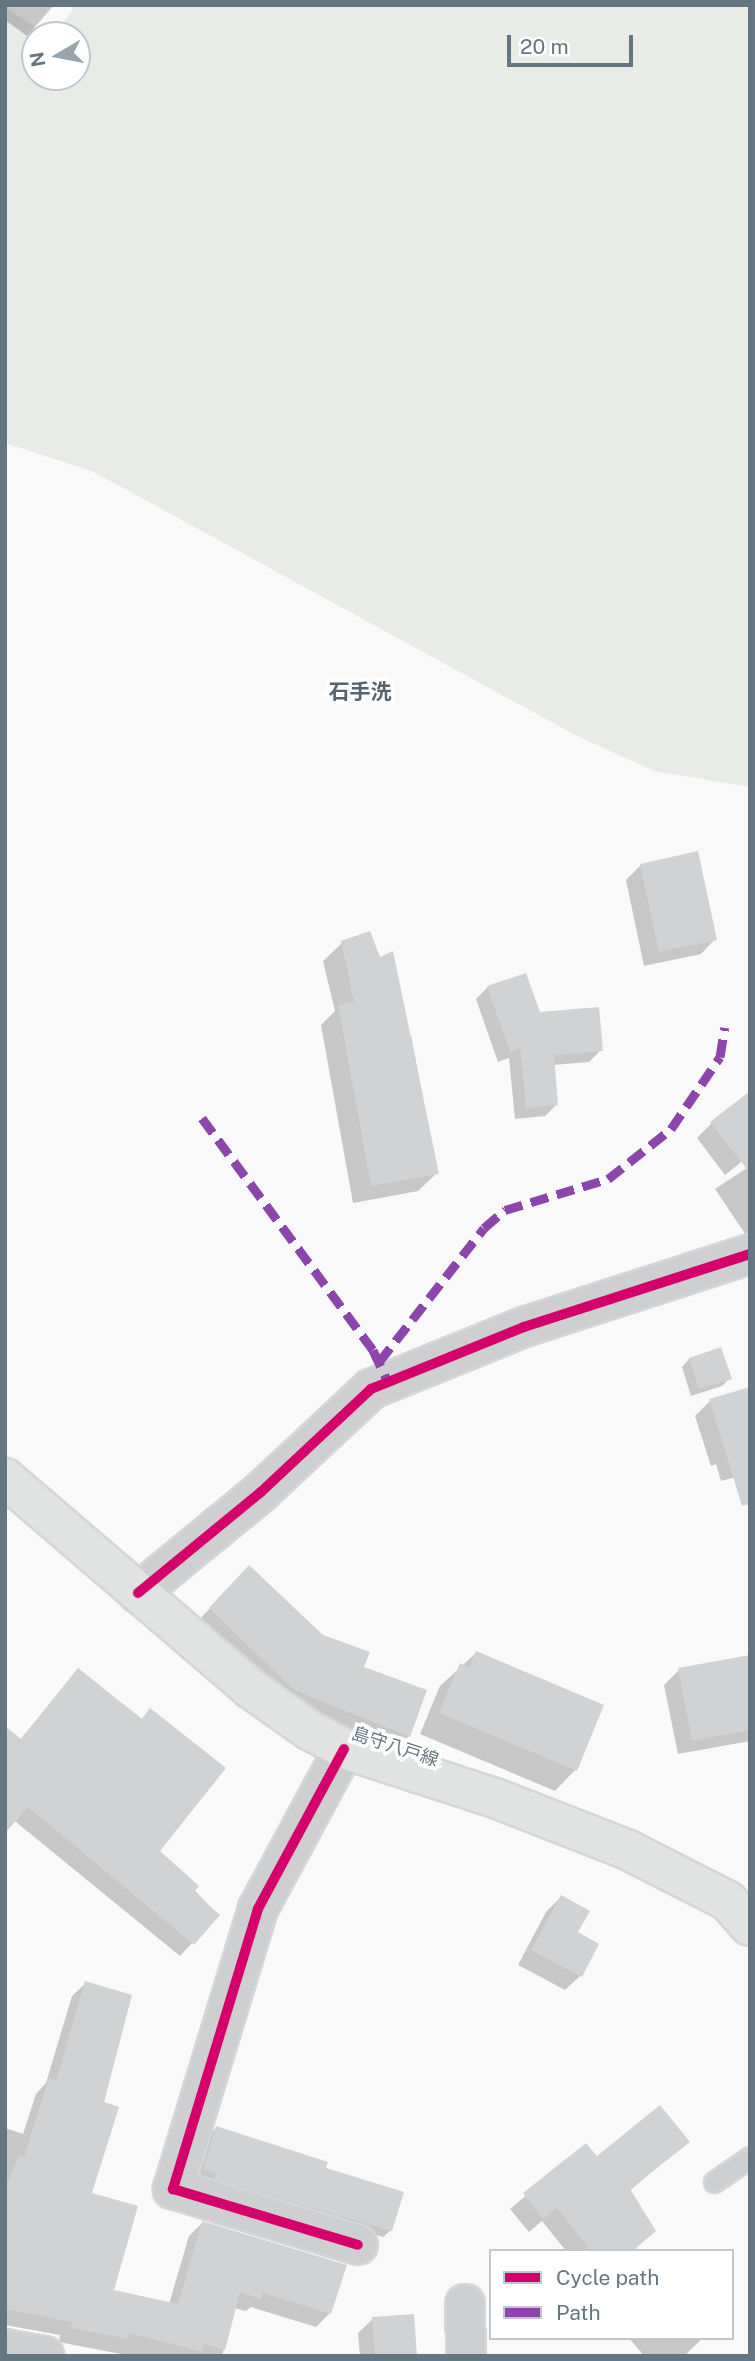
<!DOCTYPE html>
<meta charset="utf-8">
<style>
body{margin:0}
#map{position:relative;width:755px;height:2361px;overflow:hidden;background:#f9f9f9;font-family:"Public Sans","Noto Sans JP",sans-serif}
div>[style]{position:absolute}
.green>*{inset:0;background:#e8ebe6}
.shadow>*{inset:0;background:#0003}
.building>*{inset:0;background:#d0d2d3}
.roads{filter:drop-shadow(2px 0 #d5d6d7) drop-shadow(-2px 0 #d5d6d7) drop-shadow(0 2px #d5d6d7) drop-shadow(0 -2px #d5d6d7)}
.lane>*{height:19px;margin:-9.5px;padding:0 9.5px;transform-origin:9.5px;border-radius:9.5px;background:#cecfd0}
.street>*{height:38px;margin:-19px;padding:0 19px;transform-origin:19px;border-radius:19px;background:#cecfd0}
.secondary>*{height:38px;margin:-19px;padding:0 19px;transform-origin:19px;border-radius:19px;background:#e1e2e2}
.quiet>*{height:9px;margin-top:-4.5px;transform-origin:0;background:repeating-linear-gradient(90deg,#8e44ad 0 18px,transparent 0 27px)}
.cycleway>*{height:10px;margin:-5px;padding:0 5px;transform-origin:5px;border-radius:5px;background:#d6006c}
span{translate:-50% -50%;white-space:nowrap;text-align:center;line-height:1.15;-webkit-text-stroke:7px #fff;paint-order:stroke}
.street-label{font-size:18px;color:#657683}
.quarter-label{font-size:21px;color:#57646e;font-weight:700}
.frame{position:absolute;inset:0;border:7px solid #657683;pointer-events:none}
.legend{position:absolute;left:489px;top:2249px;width:245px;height:91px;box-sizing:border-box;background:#fff;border:2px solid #c1c8cd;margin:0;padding:9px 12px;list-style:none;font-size:21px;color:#657683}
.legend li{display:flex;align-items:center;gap:14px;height:35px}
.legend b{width:35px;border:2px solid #c1c8cd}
.north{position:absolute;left:21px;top:21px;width:70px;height:70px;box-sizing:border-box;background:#fff;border:2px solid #c1c8cd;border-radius:50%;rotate:260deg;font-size:19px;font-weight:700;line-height:28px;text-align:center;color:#657683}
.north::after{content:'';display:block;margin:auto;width:24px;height:32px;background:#99a4ac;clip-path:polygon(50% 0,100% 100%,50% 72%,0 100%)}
.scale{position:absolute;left:507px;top:35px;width:126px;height:32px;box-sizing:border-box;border:4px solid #657683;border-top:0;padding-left:9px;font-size:21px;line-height:24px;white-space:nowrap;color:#657683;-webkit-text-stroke:5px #fff;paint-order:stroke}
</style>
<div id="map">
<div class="green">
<div style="clip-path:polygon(76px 5px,750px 5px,750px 787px,654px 771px,577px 736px,94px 472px,5px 443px,5px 7px,47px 35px,35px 35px,35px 77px,77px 77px,77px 35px,54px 35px)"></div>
</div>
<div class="shadow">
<div style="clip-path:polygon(5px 5px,54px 5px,27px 36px,5px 20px)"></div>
<div style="clip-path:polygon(641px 865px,715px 939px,701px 954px,644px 966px,626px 880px)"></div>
<div style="clip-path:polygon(342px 943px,406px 1036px,411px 1035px,437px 1173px,418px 1191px,353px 1203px,321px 1025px,335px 1011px,323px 961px)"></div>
<div style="clip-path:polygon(488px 987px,601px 1050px,589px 1062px,553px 1065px,557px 1104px,545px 1116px,515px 1119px,509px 1058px,498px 1062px,476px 999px)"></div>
<div style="clip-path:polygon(712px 1123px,750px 1155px,725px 1175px,697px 1138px)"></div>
<div style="clip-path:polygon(750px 1166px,750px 1241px,715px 1189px)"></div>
<div style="clip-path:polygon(689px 1359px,730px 1378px,722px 1386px,691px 1396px,682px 1367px)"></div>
<div style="clip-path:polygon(710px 1401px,750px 1473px,721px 1481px,716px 1464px,711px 1466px,695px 1416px)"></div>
<div style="clip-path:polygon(235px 1582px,322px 1637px,362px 1668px,409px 1736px,394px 1751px,279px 1704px,195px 1624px)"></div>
<div style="clip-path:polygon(476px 1653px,575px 1770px,555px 1791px,420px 1734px,440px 1686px)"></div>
<div style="clip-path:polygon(750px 1657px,750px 1741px,678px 1754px,664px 1685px,679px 1670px)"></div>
<div style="clip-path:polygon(78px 1670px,140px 1720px,151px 1710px,157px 1851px,218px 1915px,180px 1956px,5px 1813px,19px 1741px)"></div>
<div style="clip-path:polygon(561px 1897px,576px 1933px,580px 1976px,565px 1990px,518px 1965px,546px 1912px)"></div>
<div style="clip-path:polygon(86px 1983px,102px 2103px,89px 2194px,112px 2291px,169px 2304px,189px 2236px,202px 2223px,330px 2313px,316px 2327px,251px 2307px,246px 2311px,234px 2308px,222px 2356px,131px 2356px,59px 2342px,60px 2335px,5px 2325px,5px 2128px,23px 2134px,36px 2094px,46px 2083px,72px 1996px)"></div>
<div style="clip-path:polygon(216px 2128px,323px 2170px,391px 2230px,383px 2237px,208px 2186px,196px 2176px,209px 2135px)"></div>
<div style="clip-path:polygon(688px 2142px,629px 2191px,654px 2231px,636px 2248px,638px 2251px,566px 2251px,542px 2221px,529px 2232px,510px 2209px,586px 2145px,596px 2158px)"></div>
<div style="clip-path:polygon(373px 2319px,415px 2356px,360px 2356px,358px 2333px)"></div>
<div style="clip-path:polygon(629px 2338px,703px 2338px,684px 2356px,644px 2356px)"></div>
</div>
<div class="building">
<div style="clip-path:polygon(698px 851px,717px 940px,659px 952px,640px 864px)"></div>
<div style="clip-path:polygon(370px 931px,380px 957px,393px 951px,439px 1174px,371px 1186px,338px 1005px,354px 1002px,341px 941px)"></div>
<div style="clip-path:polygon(526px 973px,540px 1012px,599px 1007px,603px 1051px,554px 1055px,558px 1105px,526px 1108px,520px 1048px,510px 1052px,487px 986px)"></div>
<div style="clip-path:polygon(750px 1091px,750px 1173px,710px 1122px)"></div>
<div style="clip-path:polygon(721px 1347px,732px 1379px,699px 1389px,689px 1358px)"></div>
<div style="clip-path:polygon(750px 1387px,750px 1504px,742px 1506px,709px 1399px)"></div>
<div style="clip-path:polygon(249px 1565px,323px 1635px,370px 1652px,364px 1667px,427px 1690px,410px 1737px,294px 1690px,209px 1608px)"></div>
<div style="clip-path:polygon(476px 1651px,604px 1705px,577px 1771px,439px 1713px,460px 1663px,469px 1668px)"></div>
<div style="clip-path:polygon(750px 1655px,750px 1730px,692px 1741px,678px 1668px)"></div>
<div style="clip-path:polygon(78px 1668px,142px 1719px,150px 1708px,226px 1768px,160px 1851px,199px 1886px,194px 1892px,220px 1915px,194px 1945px,28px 1807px,5px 1833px,5px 1726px,21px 1739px)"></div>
<div style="clip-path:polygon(561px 1895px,590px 1911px,578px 1932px,599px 1944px,582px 1977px,531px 1950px)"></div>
<div style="clip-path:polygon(85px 1981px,132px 1995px,104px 2102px,119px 2107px,92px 2193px,138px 2206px,114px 2290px,178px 2304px,202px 2221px,347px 2265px,331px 2314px,263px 2293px,261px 2299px,240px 2292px,225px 2350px,204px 2344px,202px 2352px,129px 2333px,128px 2339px,71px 2328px,72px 2322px,5px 2309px,5px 2188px,19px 2155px,24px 2157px,49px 2078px,56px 2081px)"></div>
<div style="clip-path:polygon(660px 2105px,690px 2142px,630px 2189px,656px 2231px,632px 2251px,591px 2251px,557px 2208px,543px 2219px,523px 2193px,586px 2143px,597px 2156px)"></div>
<div style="clip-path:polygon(216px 2126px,328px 2162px,326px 2168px,404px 2192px,392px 2231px,214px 2179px,216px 2173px,203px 2169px)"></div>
<div style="clip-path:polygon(414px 2314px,417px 2356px,375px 2356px,372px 2317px)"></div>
</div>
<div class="roads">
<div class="lane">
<div style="left:714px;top:2182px;width:44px;rotate:-34.8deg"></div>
</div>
<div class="street">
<div style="left:138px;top:1593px;width:159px;rotate:-39.4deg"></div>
<div style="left:261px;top:1492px;width:151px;rotate:-43.1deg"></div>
<div style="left:371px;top:1389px;width:165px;rotate:-22.1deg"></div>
<div style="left:524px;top:1327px;width:237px;rotate:-17.9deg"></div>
<div style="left:344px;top:1749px;width:182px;rotate:118.3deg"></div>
<div style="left:258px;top:1909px;width:293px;rotate:106.9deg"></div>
<div style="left:173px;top:2189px;width:193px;rotate:16.8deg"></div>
<div style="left:465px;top:2304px;width:52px;rotate:88.9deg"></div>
<div style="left:5px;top:2349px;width:40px;rotate:10deg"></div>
</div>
<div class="secondary">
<div style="left:5px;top:1478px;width:324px;rotate:40.6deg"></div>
<div style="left:251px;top:1689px;width:71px;rotate:35.3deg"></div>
<div style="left:309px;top:1730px;width:40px;rotate:28deg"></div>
<div style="left:344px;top:1749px;width:159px;rotate:18deg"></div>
<div style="left:495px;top:1798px;width:141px;rotate:21.3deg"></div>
<div style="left:626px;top:1849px;width:114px;rotate:27deg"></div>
<div style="left:728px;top:1901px;width:33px;rotate:49deg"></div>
</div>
</div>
<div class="quiet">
<div style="left:202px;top:1118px;width:288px;rotate:53.6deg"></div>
<div style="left:373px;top:1350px;width:35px;rotate:65deg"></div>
<div style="left:379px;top:1362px;width:170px;rotate:-51.9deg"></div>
<div style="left:484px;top:1228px;width:28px;rotate:-41deg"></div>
<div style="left:505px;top:1210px;width:108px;rotate:-16.8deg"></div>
<div style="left:608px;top:1179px;width:80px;rotate:-38.4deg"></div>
<div style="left:671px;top:1129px;width:87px;rotate:-55.8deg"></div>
<div style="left:720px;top:1057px;width:30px;rotate:-81deg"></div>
</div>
<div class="cycleway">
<div style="left:138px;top:1593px;width:159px;rotate:-39.4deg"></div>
<div style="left:261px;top:1492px;width:151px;rotate:-43.1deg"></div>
<div style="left:371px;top:1389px;width:165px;rotate:-22.1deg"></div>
<div style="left:524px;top:1327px;width:237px;rotate:-17.9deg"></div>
<div style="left:344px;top:1749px;width:182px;rotate:118.3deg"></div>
<div style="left:258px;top:1909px;width:293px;rotate:106.9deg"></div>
<div style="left:173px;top:2189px;width:193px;rotate:16.8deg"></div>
</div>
<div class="street-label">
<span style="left:395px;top:1747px;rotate:18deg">島守八戸線</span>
</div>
<div class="quarter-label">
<span style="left:360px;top:692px">石手洗</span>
</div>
<div class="frame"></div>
<ul class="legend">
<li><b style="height:9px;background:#d6006c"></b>Cycle path</li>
<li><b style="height:9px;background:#8e44ad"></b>Path</li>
</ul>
<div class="north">N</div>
<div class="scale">20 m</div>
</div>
